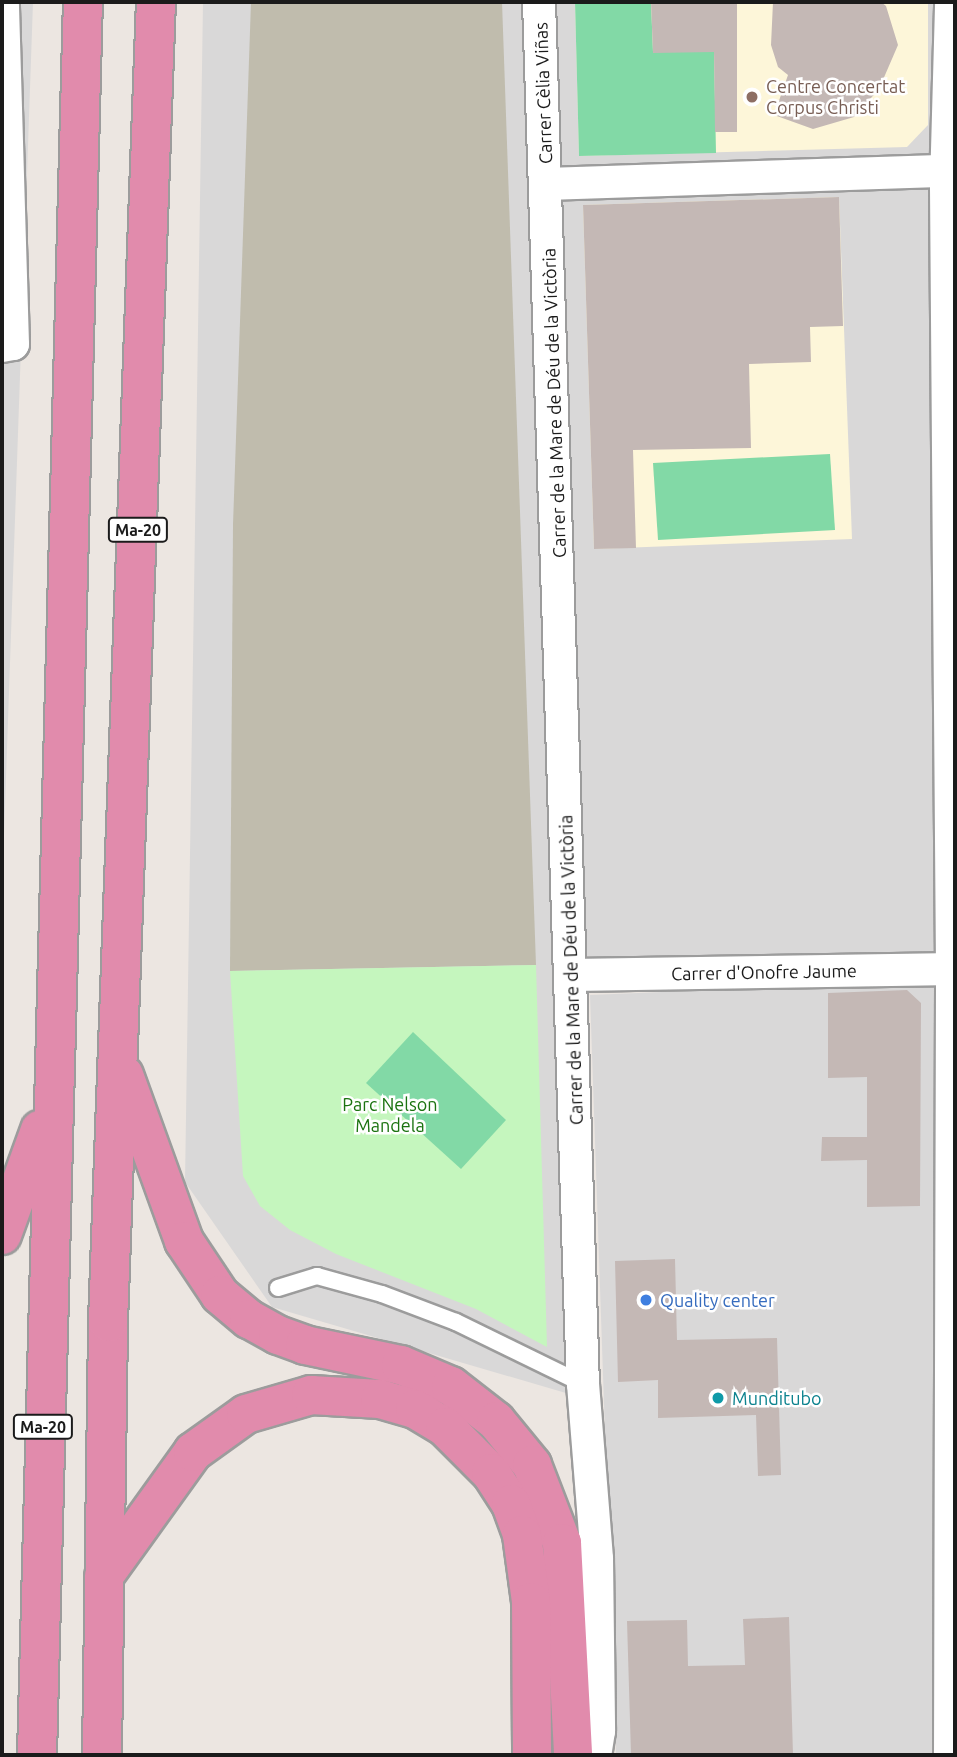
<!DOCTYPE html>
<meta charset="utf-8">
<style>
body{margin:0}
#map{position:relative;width:957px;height:1757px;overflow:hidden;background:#ece6e1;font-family:Ubuntu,sans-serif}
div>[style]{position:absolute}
.residential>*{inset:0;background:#d9d8d8}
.education>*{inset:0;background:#fdf6d9}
.construction>*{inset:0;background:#c0bcad}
.park>*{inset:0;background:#c5f6be}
.pitch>*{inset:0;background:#82d9a6}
.building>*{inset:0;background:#c4b8b5}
.roads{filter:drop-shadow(2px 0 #9c9c9c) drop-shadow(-2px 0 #9c9c9c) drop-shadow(0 2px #9c9c9c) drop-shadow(0 -2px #9c9c9c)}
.lane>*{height:16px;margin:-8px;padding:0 8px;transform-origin:8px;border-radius:8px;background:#fff}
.street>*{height:32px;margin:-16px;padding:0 16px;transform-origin:16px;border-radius:16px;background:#fff}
.highway>*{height:38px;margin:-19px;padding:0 19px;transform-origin:19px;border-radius:19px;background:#e18bac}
.dots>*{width:19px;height:19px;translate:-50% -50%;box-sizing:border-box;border:4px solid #fff;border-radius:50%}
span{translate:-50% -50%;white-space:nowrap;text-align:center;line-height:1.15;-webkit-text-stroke:5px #fff;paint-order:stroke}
.shield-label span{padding:2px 5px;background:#fff;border:2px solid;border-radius:5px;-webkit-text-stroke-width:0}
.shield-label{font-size:16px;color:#1b1b1b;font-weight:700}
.education-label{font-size:18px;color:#785e54}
.left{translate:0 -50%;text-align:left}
.street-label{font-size:18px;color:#1b1b1b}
.park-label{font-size:18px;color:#1b7310}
.shop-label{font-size:18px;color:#366cbe}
.culture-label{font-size:18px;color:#0d838f}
.frame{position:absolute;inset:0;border:4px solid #1b1b1b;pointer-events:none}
</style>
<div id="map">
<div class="residential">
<div style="clip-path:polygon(2px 2px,33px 2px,2px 893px)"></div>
<div style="clip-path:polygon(203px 2px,955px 2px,955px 959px,557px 968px,576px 1396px,272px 1307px,185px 1182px)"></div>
<div style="clip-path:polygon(955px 980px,955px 1755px,616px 1755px,590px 995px)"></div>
</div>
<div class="education">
<div style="clip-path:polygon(575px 2px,928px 2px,928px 125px,907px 147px,579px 156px)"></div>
<div style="clip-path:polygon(839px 197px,852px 539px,594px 549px,583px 205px)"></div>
</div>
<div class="construction">
<div style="clip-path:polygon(251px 2px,502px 2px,536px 965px,230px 971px,233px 525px)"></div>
</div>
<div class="park">
<div style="clip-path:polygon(536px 965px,547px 1347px,476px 1309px,336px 1254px,290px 1230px,260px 1206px,243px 1176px,230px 971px)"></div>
</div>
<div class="pitch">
<div style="clip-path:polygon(575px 2px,651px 2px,653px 52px,714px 52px,716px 153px,579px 156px)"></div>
<div style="clip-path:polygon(830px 454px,835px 530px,658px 540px,653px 463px)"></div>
<div style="clip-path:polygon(413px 1032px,506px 1120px,461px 1169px,366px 1083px)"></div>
</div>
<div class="building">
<div style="clip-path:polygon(651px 2px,737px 2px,737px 132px,715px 132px,714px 52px,653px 53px)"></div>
<div style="clip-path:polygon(773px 2px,881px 2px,886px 6px,898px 45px,879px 89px,854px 117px,813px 129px,774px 115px,788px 75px,778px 67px,771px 45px)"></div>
<div style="clip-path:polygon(839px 197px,843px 326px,810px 327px,811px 362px,749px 364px,751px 448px,633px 450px,636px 548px,594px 549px,583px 205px)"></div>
<div style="clip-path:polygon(907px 990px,921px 1003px,920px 1206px,867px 1207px,867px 1160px,821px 1161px,822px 1137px,867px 1137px,867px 1077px,828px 1078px,828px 993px)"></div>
<div style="clip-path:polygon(675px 1259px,677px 1340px,777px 1338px,781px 1475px,758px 1476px,756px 1415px,658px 1418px,658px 1380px,618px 1382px,615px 1261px)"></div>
<div style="clip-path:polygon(789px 1617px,793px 1755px,631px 1755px,627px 1621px,687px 1620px,688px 1666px,745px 1665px,743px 1619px)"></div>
</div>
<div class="roads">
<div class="lane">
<div style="left:278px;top:1288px;width:41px;rotate:-17.1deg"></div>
<div style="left:317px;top:1276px;width:67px;rotate:15.5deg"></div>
<div style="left:382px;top:1294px;width:79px;rotate:20.7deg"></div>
<div style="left:456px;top:1322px;width:141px;rotate:26deg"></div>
</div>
<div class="street">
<div style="left:539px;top:2px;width:1383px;rotate:88.18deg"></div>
<div style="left:583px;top:1384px;width:176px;rotate:85.4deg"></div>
<div style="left:597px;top:1559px;width:172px;rotate:89.3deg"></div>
<div style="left:599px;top:1731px;width:24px;rotate:99deg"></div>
<div style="left:547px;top:184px;width:399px;rotate:-1.9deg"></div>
<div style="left:2px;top:346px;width:11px;rotate:-10deg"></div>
<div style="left:13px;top:344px;width:342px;rotate:-91.7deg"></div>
<div style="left:572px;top:975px;width:383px;rotate:-0.9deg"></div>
<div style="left:950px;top:1755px;width:786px;rotate:-89.85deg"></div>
<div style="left:952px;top:969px;width:783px;rotate:-90.44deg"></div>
<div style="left:946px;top:186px;width:184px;rotate:-88.4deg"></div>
</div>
<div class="highway">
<div style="left:124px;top:1075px;width:177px;rotate:70.1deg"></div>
<div style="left:184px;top:1241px;width:65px;rotate:56.3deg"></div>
<div style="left:220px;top:1295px;width:38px;rotate:40deg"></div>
<div style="left:249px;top:1319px;width:33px;rotate:29deg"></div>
<div style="left:278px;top:1335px;width:29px;rotate:20deg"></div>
<div style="left:305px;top:1345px;width:98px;rotate:11.8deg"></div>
<div style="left:401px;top:1365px;width:54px;rotate:22.8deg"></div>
<div style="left:451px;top:1386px;width:57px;rotate:37.9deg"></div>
<div style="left:496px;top:1421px;width:57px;rotate:50.7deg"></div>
<div style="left:532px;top:1465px;width:84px;rotate:69deg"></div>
<div style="left:562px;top:1543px;width:212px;rotate:87deg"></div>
<div style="left:2px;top:1235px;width:112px;rotate:-70.1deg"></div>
<div style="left:104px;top:1576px;width:153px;rotate:-54.3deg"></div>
<div style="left:193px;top:1452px;width:65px;rotate:-35.6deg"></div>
<div style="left:246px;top:1414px;width:68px;rotate:-16.3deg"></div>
<div style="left:311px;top:1395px;width:69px;rotate:3.3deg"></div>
<div style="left:380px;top:1399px;width:36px;rotate:16deg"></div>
<div style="left:415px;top:1409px;width:35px;rotate:31deg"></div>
<div style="left:445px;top:1427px;width:65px;rotate:45deg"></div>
<div style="left:491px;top:1473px;width:37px;rotate:57deg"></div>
<div style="left:511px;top:1504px;width:33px;rotate:70deg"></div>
<div style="left:522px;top:1535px;width:68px;rotate:82.3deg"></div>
<div style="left:531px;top:1602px;width:153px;rotate:89.6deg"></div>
<div style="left:37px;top:1755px;width:1754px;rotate:-88.5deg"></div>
<div style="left:102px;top:1755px;width:433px;rotate:-89.2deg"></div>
<div style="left:108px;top:1322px;width:1321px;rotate:-87.92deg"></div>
</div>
</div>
<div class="dots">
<div style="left:752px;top:97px;background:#8d6e63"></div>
<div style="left:646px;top:1300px;background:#3f7fe0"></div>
<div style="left:718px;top:1398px;background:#0f9aa8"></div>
</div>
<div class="shield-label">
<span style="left:138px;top:530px">Ma-20</span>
<span style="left:43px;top:1427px">Ma-20</span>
</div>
<div class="education-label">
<span class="left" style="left:766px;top:97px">Centre Concertat<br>Corpus Christi</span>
</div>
<div class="street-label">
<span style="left:543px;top:93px;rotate:-92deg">Carrer Cèlia Viñas</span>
<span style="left:554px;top:403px;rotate:-92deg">Carrer de la Mare de Déu de la Victòria</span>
<span style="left:571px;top:970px;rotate:-92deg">Carrer de la Mare de Déu de la Victòria</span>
<span style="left:764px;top:972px;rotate:-1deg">Carrer d'Onofre Jaume</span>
</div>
<div class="park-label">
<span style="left:390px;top:1115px">Parc Nelson<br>Mandela</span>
</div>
<div class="shop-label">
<span class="left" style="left:660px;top:1300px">Quality center</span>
</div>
<div class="culture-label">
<span class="left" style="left:732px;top:1398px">Munditubo</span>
</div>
<div class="frame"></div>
</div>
